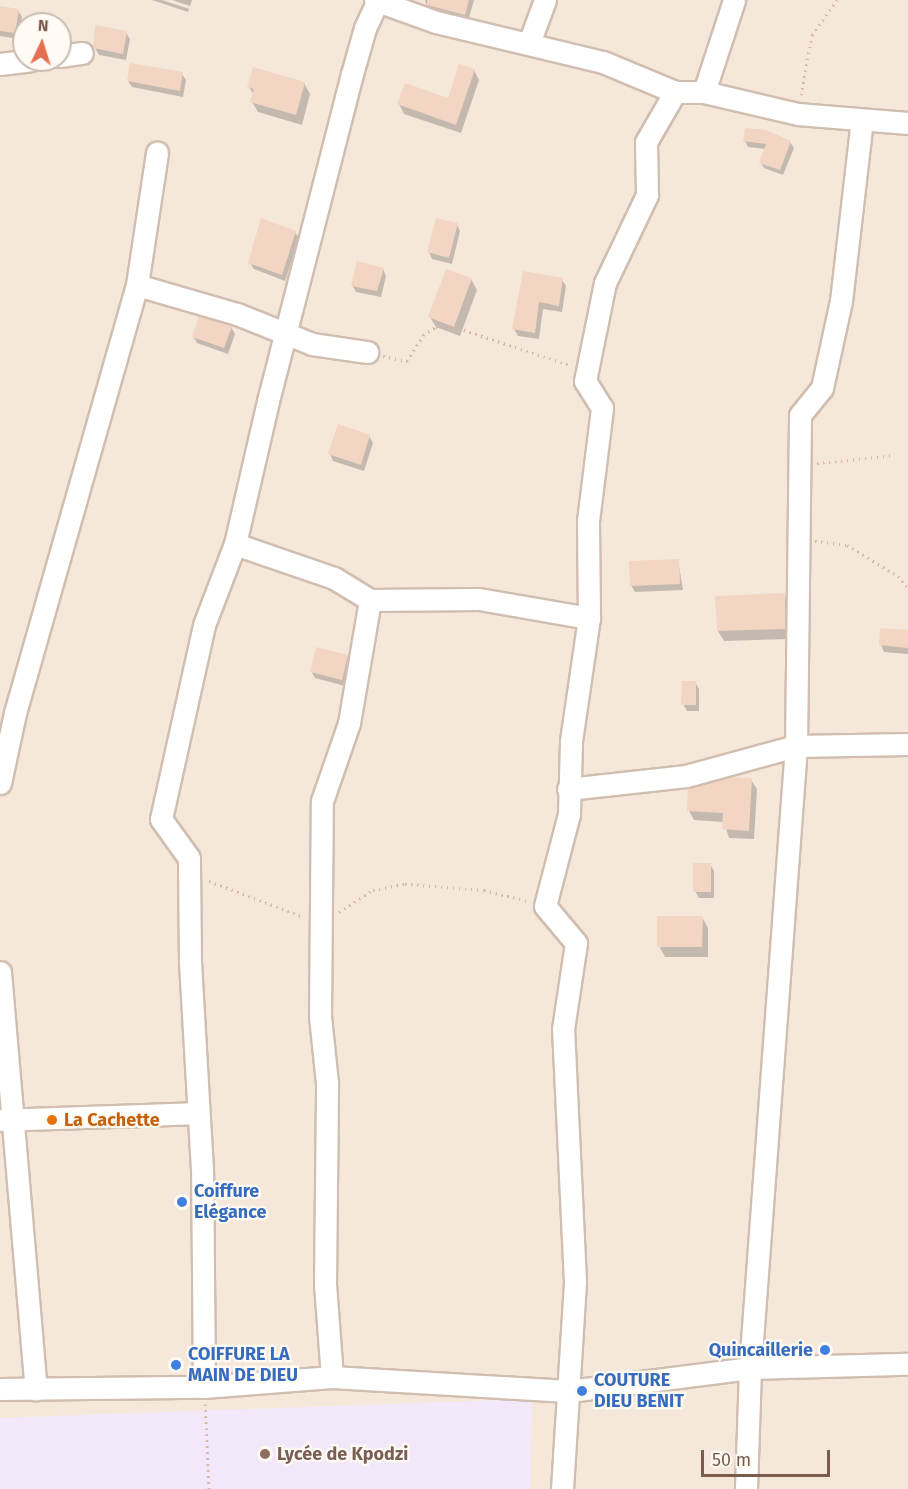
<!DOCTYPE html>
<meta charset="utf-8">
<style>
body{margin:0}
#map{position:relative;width:908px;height:1489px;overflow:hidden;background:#fdf6ec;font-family:"Fira Sans",sans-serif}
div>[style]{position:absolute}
.residential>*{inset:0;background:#f5e8da}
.education>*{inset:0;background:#f3e8fa}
.shadow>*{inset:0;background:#0003}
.building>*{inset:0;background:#f3d5c3}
.path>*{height:3px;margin-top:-1.5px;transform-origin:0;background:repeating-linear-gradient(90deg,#d9b8a5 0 1.5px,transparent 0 6px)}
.roads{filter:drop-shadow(2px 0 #d1beb0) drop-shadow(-2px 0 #d1beb0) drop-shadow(0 2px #d1beb0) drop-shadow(0 -2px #d1beb0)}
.street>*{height:21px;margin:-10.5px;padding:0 10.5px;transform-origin:10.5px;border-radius:10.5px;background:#fff}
.dots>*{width:16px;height:16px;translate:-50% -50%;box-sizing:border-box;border:3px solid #fffaf3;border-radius:50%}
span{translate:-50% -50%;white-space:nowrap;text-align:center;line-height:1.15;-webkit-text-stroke:4.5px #fffaf3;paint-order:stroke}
.food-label{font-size:18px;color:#c56008;font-weight:700}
.left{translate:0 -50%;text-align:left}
.shop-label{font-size:18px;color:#366cbe;font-weight:700}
.right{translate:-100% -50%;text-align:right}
.education-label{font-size:18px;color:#785e54;font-weight:700}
.north{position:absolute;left:12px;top:12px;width:60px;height:60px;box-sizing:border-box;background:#fffaf3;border:2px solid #cabbb1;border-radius:50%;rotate:4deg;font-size:16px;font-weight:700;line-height:24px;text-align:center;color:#7a5c4d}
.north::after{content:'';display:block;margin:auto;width:21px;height:27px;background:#e76f51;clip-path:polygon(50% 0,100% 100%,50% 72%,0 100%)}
.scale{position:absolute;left:701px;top:1450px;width:129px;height:27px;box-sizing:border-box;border:3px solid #7a5c4d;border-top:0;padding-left:8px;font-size:18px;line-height:21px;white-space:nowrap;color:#7a5c4d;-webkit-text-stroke:4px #fffaf3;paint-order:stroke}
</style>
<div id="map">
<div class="residential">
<div style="clip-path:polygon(evenodd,0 0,908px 0,908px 1489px,0 1489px,0 0,24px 24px,60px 24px,60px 60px,24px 60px,24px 24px)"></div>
</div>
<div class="education">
<div style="clip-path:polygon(532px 1399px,530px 1489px,0 1489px,0 1418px)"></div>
</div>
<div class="shadow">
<div style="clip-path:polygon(152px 0,162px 0,189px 9px,188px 12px)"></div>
<div style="clip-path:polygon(172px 0,192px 0,190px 6px)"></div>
<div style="clip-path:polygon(425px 0,474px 0,468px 21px,428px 10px)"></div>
<div style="clip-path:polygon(0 7px,18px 10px,22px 17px,18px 39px,0 36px)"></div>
<div style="clip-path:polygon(126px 33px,130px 39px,126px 60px,99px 55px,95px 48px)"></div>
<div style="clip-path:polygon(474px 70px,479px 80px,461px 133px,404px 114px,399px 104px,449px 100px)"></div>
<div style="clip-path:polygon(182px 74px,186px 80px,183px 97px,132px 87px,128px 81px)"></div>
<div style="clip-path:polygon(304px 83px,310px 94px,302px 125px,258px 112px,252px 102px,254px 95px,249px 87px)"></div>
<div style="clip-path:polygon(745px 141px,790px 142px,794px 148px,783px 175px,764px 168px,761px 163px,766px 149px,748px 147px)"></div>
<div style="clip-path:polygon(457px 225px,460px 231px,452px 264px,432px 259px,429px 252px)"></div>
<div style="clip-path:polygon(295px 232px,299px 239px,285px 281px,254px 269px,250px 263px)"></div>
<div style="clip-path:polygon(383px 269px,386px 276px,381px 297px,356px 292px,352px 285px)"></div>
<div style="clip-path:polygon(524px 273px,562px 280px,566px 286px,562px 312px,543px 309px,539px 339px,518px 336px,514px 329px)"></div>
<div style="clip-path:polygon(471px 279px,477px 290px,460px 336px,436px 327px,430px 317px)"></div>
<div style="clip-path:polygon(231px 327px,235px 334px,228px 354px,197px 343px,193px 336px)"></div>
<div style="clip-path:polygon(369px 436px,373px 443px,364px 471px,333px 461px,330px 454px)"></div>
<div style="clip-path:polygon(678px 560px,683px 590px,635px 592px,631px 585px)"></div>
<div style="clip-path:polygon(784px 595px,790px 605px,790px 639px,724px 641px,718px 631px)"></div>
<div style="clip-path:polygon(908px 632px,908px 654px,884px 652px,881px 645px)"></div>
<div style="clip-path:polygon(347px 656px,351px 663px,345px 686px,315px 678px,311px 671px)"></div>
<div style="clip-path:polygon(695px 682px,699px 689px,699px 711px,687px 711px,683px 704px)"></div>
<div style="clip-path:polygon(751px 780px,757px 789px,754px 839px,729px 838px,724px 822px,694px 820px,689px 811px)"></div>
<div style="clip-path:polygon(710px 864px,714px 871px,714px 898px,699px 898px,695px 891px)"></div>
<div style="clip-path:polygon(702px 917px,708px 928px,708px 957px,665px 957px,659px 946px)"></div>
</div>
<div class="building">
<div style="clip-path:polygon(427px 0,469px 0,465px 15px,427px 5px)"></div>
<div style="clip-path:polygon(0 6px,19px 9px,15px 33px,0 31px)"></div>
<div style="clip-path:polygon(95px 25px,127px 31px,123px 54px,93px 48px)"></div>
<div style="clip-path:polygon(130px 63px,183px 72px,180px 91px,127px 81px)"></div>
<div style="clip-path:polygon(459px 64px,475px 69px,456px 125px,397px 104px,405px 83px,448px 98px)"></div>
<div style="clip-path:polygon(253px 67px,305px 82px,296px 115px,250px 102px,254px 89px,247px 87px)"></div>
<div style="clip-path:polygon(745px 128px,766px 130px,791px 141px,780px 170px,759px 163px,766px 144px,743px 141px)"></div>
<div style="clip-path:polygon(261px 218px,296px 231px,282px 275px,248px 263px)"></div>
<div style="clip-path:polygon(436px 218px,458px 223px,449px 258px,427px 252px)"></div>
<div style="clip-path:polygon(357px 261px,384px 268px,377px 291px,351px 286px)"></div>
<div style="clip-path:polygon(446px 269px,472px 278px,454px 327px,428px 317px)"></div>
<div style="clip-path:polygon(523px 271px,563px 278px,559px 306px,539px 302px,535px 333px,512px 329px)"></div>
<div style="clip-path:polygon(199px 316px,232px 326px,224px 348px,192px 337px)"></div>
<div style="clip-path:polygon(338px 424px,370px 435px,361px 465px,328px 454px)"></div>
<div style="clip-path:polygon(679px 559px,680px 584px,630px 586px,629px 561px)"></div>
<div style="clip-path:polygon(785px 593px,785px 629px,717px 631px,715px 596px)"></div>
<div style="clip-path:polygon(880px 628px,908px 630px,908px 648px,879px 645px)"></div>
<div style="clip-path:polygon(316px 647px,348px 655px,342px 680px,310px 672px)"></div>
<div style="clip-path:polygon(682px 681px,696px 681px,696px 705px,681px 705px)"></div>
<div style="clip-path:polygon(730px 777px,752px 778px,749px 831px,722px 829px,723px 813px,687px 811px,688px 789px)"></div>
<div style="clip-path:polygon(693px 863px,711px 863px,711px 892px,693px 892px)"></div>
<div style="clip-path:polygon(657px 916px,703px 916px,702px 947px,657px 947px)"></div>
</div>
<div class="path">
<div style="left:801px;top:95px;width:61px;rotate:-79.6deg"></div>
<div style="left:812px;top:35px;width:43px;rotate:-54.5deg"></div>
<div style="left:383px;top:356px;width:25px;rotate:12deg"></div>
<div style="left:407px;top:361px;width:31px;rotate:-58deg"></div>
<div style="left:423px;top:335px;width:15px;rotate:-32deg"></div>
<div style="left:436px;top:327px;width:22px;rotate:3deg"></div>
<div style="left:458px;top:328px;width:117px;rotate:18.4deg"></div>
<div style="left:817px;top:463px;width:78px;rotate:-5.9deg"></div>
<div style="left:815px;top:541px;width:32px;rotate:7deg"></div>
<div style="left:847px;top:545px;width:60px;rotate:31.3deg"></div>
<div style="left:898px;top:576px;width:16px;rotate:50deg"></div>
<div style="left:209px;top:881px;width:102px;rotate:20.8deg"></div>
<div style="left:339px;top:912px;width:40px;rotate:-32.9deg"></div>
<div style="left:373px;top:890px;width:33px;rotate:-11deg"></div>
<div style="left:405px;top:884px;width:79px;rotate:4.3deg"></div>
<div style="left:484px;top:890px;width:44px;rotate:14.3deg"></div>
<div style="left:205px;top:1404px;width:85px;rotate:87.3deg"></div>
</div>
<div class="roads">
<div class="street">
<div style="left:375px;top:0;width:65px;rotate:19.8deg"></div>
<div style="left:436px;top:22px;width:172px;rotate:13.5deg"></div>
<div style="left:603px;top:62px;width:78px;rotate:22.6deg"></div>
<div style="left:675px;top:92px;width:29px"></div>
<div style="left:704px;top:92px;width:97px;rotate:13.2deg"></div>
<div style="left:798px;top:114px;width:110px;rotate:4.7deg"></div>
<div style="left:529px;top:43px;width:46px;rotate:-69.6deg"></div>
<div style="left:60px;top:56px;width:22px;rotate:-8deg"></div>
<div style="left:0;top:64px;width:31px;rotate:-7deg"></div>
<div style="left:704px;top:92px;width:97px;rotate:-71.9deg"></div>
<div style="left:137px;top:285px;width:104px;rotate:16.2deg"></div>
<div style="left:237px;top:314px;width:81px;rotate:21.8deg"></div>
<div style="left:312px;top:344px;width:56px;rotate:8.3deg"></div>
<div style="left:235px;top:544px;width:105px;rotate:19deg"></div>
<div style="left:334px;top:578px;width:42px;rotate:31.4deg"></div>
<div style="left:370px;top:600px;width:109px;rotate:-0.5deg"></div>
<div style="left:479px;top:599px;width:112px;rotate:9.8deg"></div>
<div style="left:0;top:783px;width:72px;rotate:-77.9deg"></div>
<div style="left:15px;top:713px;width:445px;rotate:-74.1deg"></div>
<div style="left:137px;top:285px;width:134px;rotate:-81.4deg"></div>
<div style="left:568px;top:789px;width:119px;rotate:-6.3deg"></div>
<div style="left:686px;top:776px;width:114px;rotate:-15.3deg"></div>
<div style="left:796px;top:746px;width:112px;rotate:-1deg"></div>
<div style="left:0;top:972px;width:419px;rotate:85.1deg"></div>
<div style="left:0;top:1120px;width:198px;rotate:-2deg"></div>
<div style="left:332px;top:1377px;width:93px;rotate:-94.3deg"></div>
<div style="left:325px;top:1284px;width:201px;rotate:-89.4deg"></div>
<div style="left:327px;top:1083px;width:67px;rotate:-96deg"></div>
<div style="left:320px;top:1016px;width:215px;rotate:-89.5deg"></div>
<div style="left:322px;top:801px;width:83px;rotate:-70.9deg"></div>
<div style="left:349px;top:723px;width:125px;rotate:-80.3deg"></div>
<div style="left:204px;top:1387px;width:217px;rotate:-90.5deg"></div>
<div style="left:202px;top:1170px;width:210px;rotate:-93.3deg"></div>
<div style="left:190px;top:960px;width:102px;rotate:-90.6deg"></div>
<div style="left:189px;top:858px;width:48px;rotate:-125.7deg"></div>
<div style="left:161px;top:819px;width:199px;rotate:-77.5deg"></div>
<div style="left:204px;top:625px;width:87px;rotate:-69.1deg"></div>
<div style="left:235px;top:544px;width:147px;rotate:-77deg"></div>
<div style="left:268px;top:401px;width:338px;rotate:-75.6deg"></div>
<div style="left:352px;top:74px;width:48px;rotate:-74.2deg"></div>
<div style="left:365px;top:28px;width:31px;rotate:-65deg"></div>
<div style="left:0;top:1389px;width:204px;rotate:-0.6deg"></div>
<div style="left:204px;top:1387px;width:128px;rotate:-4.5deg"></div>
<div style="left:332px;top:1377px;width:237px;rotate:3.4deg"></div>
<div style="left:569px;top:1391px;width:182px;rotate:-7.2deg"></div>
<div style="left:750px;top:1368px;width:158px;rotate:-1.5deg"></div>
<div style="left:562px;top:1489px;width:207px;rotate:-86.4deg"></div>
<div style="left:575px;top:1282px;width:253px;rotate:-92.7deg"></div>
<div style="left:563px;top:1029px;width:87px;rotate:-81.4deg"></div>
<div style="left:576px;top:943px;width:48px;rotate:-130deg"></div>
<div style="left:545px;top:906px;width:95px;rotate:-75.4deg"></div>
<div style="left:569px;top:814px;width:73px;rotate:-88.4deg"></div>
<div style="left:571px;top:741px;width:124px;rotate:-81.7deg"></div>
<div style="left:589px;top:618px;width:97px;rotate:-90.6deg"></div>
<div style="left:588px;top:521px;width:114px;rotate:-82.9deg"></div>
<div style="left:602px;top:408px;width:32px;rotate:-122deg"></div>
<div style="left:585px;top:381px;width:100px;rotate:-78.5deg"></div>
<div style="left:605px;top:283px;width:98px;rotate:-64.5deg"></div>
<div style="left:647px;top:195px;width:53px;rotate:-91.1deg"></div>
<div style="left:646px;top:142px;width:58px;rotate:-59.9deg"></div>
<div style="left:746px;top:1489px;width:121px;rotate:-88.1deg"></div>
<div style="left:750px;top:1368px;width:624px;rotate:-85.77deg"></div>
<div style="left:796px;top:746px;width:331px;rotate:-89.3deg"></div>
<div style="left:800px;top:415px;width:35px;rotate:-51deg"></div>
<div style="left:822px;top:388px;width:89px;rotate:-77.7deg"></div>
<div style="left:841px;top:301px;width:182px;rotate:-83.4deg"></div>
</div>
</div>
<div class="dots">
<div style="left:52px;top:1120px;background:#e8710a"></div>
<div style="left:182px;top:1202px;background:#3f7fe0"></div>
<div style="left:825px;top:1350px;background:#3f7fe0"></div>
<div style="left:176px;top:1365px;background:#3f7fe0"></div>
<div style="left:582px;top:1391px;background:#3f7fe0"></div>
<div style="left:265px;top:1454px;background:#8d6e63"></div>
</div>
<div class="food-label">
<span class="left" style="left:64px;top:1120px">La Cachette</span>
</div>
<div class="shop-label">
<span class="left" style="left:194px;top:1202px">Coiffure<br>Elégance</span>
<span class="right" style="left:813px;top:1350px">Quincaillerie</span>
<span class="left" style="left:188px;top:1365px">COIFFURE LA<br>MAIN DE DIEU</span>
<span class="left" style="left:594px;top:1391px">COUTURE<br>DIEU BENIT</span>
</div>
<div class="education-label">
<span class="left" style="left:277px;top:1454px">Lycée de Kpodzi</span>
</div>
<div class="north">N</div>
<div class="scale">50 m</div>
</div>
